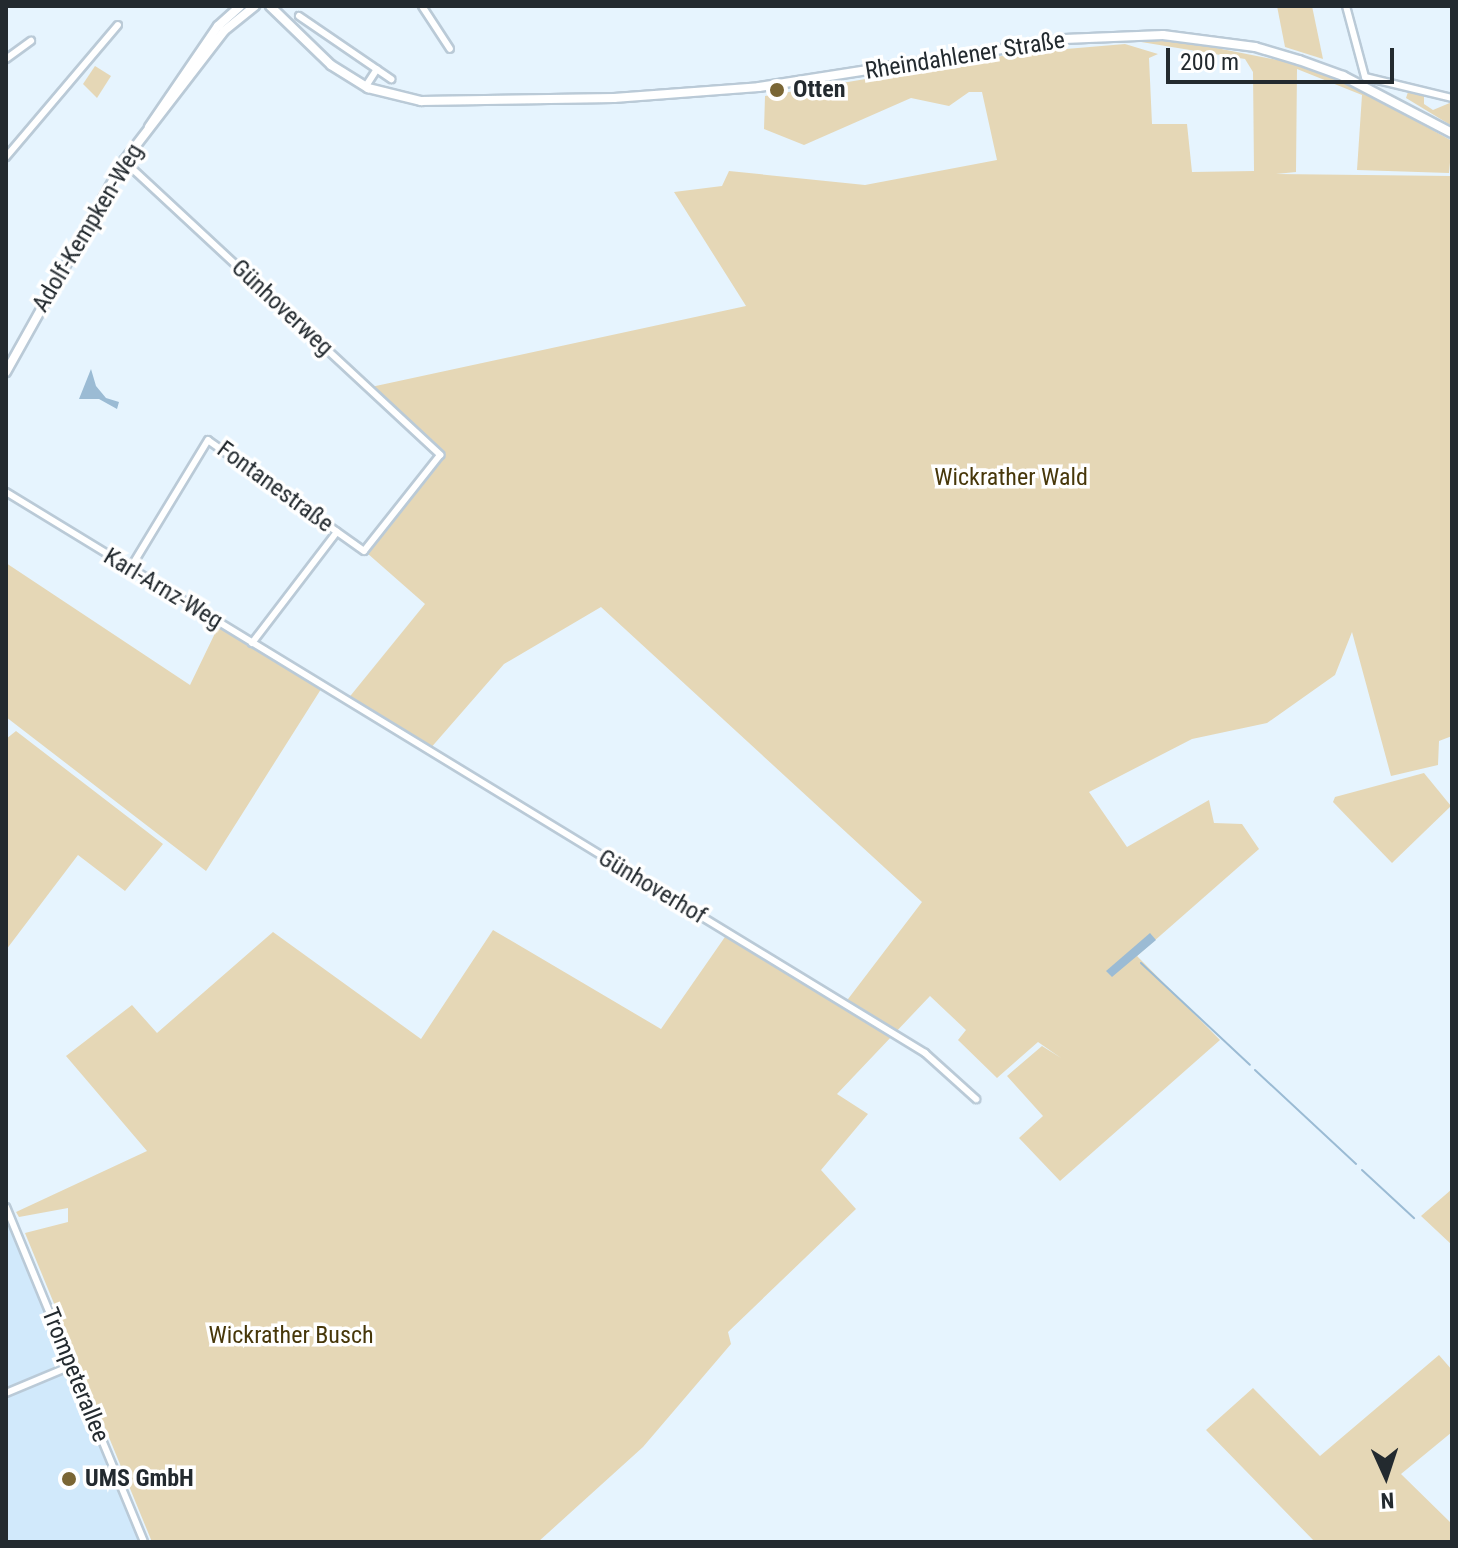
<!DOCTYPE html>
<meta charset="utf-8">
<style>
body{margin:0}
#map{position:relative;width:1458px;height:1548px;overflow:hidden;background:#e6f4fe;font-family:"Roboto Condensed",sans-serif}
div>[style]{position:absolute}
.built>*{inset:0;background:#d1e9fb}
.green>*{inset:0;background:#e5d7b6}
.water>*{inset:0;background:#9bbbd4}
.stream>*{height:2px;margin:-1px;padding:0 1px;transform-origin:1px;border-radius:1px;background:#9bbbd4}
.roads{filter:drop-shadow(2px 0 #bacad7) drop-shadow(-2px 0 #bacad7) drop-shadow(0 2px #bacad7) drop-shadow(0 -2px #bacad7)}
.street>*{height:6px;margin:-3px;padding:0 3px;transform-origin:3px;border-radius:3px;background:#fff}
.secondary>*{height:8px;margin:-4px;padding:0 4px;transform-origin:4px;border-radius:4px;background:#fff}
.dots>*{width:22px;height:22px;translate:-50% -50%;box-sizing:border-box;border:4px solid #fff;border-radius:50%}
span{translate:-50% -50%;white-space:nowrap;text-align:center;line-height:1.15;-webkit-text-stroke:7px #fff;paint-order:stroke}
.street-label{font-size:24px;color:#232a2f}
.poi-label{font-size:24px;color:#232a2f;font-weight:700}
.left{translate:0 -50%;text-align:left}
.park-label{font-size:24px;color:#47370a}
.frame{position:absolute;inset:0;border:8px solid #232a2f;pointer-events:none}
.north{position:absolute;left:1346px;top:1436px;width:80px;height:80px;-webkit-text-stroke:6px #fff;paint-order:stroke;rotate:177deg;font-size:22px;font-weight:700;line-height:32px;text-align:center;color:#232a2f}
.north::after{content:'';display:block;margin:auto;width:28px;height:36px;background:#232a2f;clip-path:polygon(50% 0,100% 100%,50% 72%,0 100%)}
.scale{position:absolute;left:1166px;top:48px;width:228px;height:36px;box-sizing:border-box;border:4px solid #232a2f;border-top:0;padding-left:10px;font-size:24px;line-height:28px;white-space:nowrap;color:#232a2f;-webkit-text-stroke:6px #fff;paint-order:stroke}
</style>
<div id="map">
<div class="built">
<div style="clip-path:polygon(6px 1215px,67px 1367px,140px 1542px,6px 1542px)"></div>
</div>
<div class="green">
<div style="clip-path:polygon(1277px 6px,1312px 6px,1323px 59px,1285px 47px)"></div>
<div style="clip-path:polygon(1176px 40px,1298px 64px,1352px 85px,1452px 141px,1449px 173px,1357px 170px,1362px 95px,1297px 69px,1296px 172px,1276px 174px,1452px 176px,1452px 736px,1439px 741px,1438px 765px,1391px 776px,1352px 632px,1335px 675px,1267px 723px,1192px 739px,1089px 792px,1127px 847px,1209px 800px,1214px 823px,1242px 824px,1259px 849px,1137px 956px,1220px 1040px,1060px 1181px,1019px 1138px,1043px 1116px,1007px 1076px,1042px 1046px,1061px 1058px,1038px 1042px,997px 1078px,958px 1040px,966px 1030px,930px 996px,837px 1094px,868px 1114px,821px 1170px,856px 1209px,728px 1332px,731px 1344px,643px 1447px,538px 1542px,152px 1542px,25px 1233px,68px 1222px,68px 1208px,19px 1217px,16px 1212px,147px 1151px,66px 1056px,132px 1005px,157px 1033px,273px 932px,421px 1039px,493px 930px,661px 1029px,727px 934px,845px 1003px,922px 902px,601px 607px,504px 664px,429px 750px,347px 700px,425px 604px,367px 553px,445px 455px,371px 387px,746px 306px,674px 192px,722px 186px,729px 171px,865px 185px,997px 160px,982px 92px,969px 92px,949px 106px,911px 98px,804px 145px,764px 129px,765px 96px,1019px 53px,1125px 44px,1158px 54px,1149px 58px,1152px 124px,1187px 124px,1192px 172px,1254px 171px,1253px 72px,1245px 59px,1135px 41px)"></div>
<div style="clip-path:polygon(95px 66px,111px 76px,97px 98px,83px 84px)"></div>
<div style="clip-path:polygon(1408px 92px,1424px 94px,1424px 104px,1433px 110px,1452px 102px,1452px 126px,1406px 98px)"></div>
<div style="clip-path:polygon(6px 563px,190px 685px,219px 625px,323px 686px,206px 871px,6px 717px)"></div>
<div style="clip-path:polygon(16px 731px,163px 844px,125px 891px,78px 855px,6px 950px,6px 739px)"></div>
<div style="clip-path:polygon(1424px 773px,1451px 806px,1392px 863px,1333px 802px,1335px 797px)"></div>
<div style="clip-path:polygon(1452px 1189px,1452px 1245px,1421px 1216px)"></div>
<div style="clip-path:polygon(1439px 1355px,1452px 1370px,1452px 1432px,1401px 1474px,1452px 1524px,1450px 1542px,1315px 1542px,1206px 1430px,1253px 1388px,1320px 1456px)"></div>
</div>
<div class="water">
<div style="clip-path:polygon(91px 369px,96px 386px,106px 398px,119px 402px,117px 409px,99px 399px,79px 399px)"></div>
<div style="clip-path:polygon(1150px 933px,1156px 940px,1112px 977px,1106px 971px)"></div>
</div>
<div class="stream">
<div style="left:1141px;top:963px;width:149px;rotate:43.1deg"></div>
<div style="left:1255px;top:1070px;width:138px;rotate:42.9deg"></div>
<div style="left:1362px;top:1170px;width:71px;rotate:42.7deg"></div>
</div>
<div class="roads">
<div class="street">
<div style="left:422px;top:6px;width:51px;rotate:56.9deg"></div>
<div style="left:1346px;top:6px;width:73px;rotate:75deg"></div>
<div style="left:1365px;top:77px;width:89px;rotate:13.6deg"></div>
<div style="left:299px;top:16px;width:112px;rotate:34.4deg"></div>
<div style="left:6px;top:59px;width:31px;rotate:-36deg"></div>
<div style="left:366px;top:86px;width:20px;rotate:-57deg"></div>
<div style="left:6px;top:157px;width:173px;rotate:-49.7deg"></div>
<div style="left:124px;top:161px;width:432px;rotate:42.9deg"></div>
<div style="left:440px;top:455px;width:122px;rotate:128.4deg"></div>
<div style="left:364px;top:551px;width:191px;rotate:-144.6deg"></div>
<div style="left:208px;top:440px;width:151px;rotate:121.2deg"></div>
<div style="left:6px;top:492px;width:1077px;rotate:31.4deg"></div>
<div style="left:925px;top:1053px;width:69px;rotate:42deg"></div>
<div style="left:252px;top:643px;width:140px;rotate:-52.6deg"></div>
<div style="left:6px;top:1207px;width:362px;rotate:67.6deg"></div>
<div style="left:6px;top:1393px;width:70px;rotate:-22.6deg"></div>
</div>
<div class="secondary">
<div style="left:270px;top:6px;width:85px;rotate:44deg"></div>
<div style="left:331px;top:65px;width:44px;rotate:31.9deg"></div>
<div style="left:368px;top:88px;width:55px;rotate:13.8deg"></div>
<div style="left:421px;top:101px;width:193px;rotate:-0.9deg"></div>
<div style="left:614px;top:98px;width:145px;rotate:-4.3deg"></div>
<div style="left:759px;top:87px;width:309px;rotate:-8.9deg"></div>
<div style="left:1064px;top:39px;width:99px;rotate:-2.3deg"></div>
<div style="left:1163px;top:35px;width:93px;rotate:7.4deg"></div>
<div style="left:1255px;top:47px;width:46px;rotate:16.5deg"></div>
<div style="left:1299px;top:60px;width:47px;rotate:20deg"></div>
<div style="left:1343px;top:76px;width:123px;rotate:27.6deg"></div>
<div style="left:149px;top:127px;width:122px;rotate:-55.7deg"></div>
<div style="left:218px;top:26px;width:30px;rotate:-42deg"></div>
<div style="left:6px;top:372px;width:242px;rotate:-60.8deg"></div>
<div style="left:124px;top:161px;width:164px;rotate:-52.4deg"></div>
<div style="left:224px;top:31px;width:40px;rotate:-39deg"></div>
</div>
</div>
<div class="dots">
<div style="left:777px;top:90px;background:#7a6635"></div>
<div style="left:69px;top:1479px;background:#7a6635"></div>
</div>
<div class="street-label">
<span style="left:965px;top:56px;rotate:-9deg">Rheindahlener Straße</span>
<span style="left:88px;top:228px;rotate:-59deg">Adolf-Kempken-Weg</span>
<span style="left:282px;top:308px;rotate:43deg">Günhoverweg</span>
<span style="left:275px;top:487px;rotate:36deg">Fontanestraße</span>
<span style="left:163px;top:589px;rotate:31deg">Karl-Arnz-Weg</span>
<span style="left:652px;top:887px;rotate:31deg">Günhoverhof</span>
<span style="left:75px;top:1375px;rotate:68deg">Trompeterallee</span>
</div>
<div class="poi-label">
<span class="left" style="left:793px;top:90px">Otten</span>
<span class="left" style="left:85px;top:1479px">UMS GmbH</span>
</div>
<div class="park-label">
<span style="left:1011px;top:478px">Wickrather Wald</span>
<span style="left:291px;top:1336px">Wickrather Busch</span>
</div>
<div class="frame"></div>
<div class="north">N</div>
<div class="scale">200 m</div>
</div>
